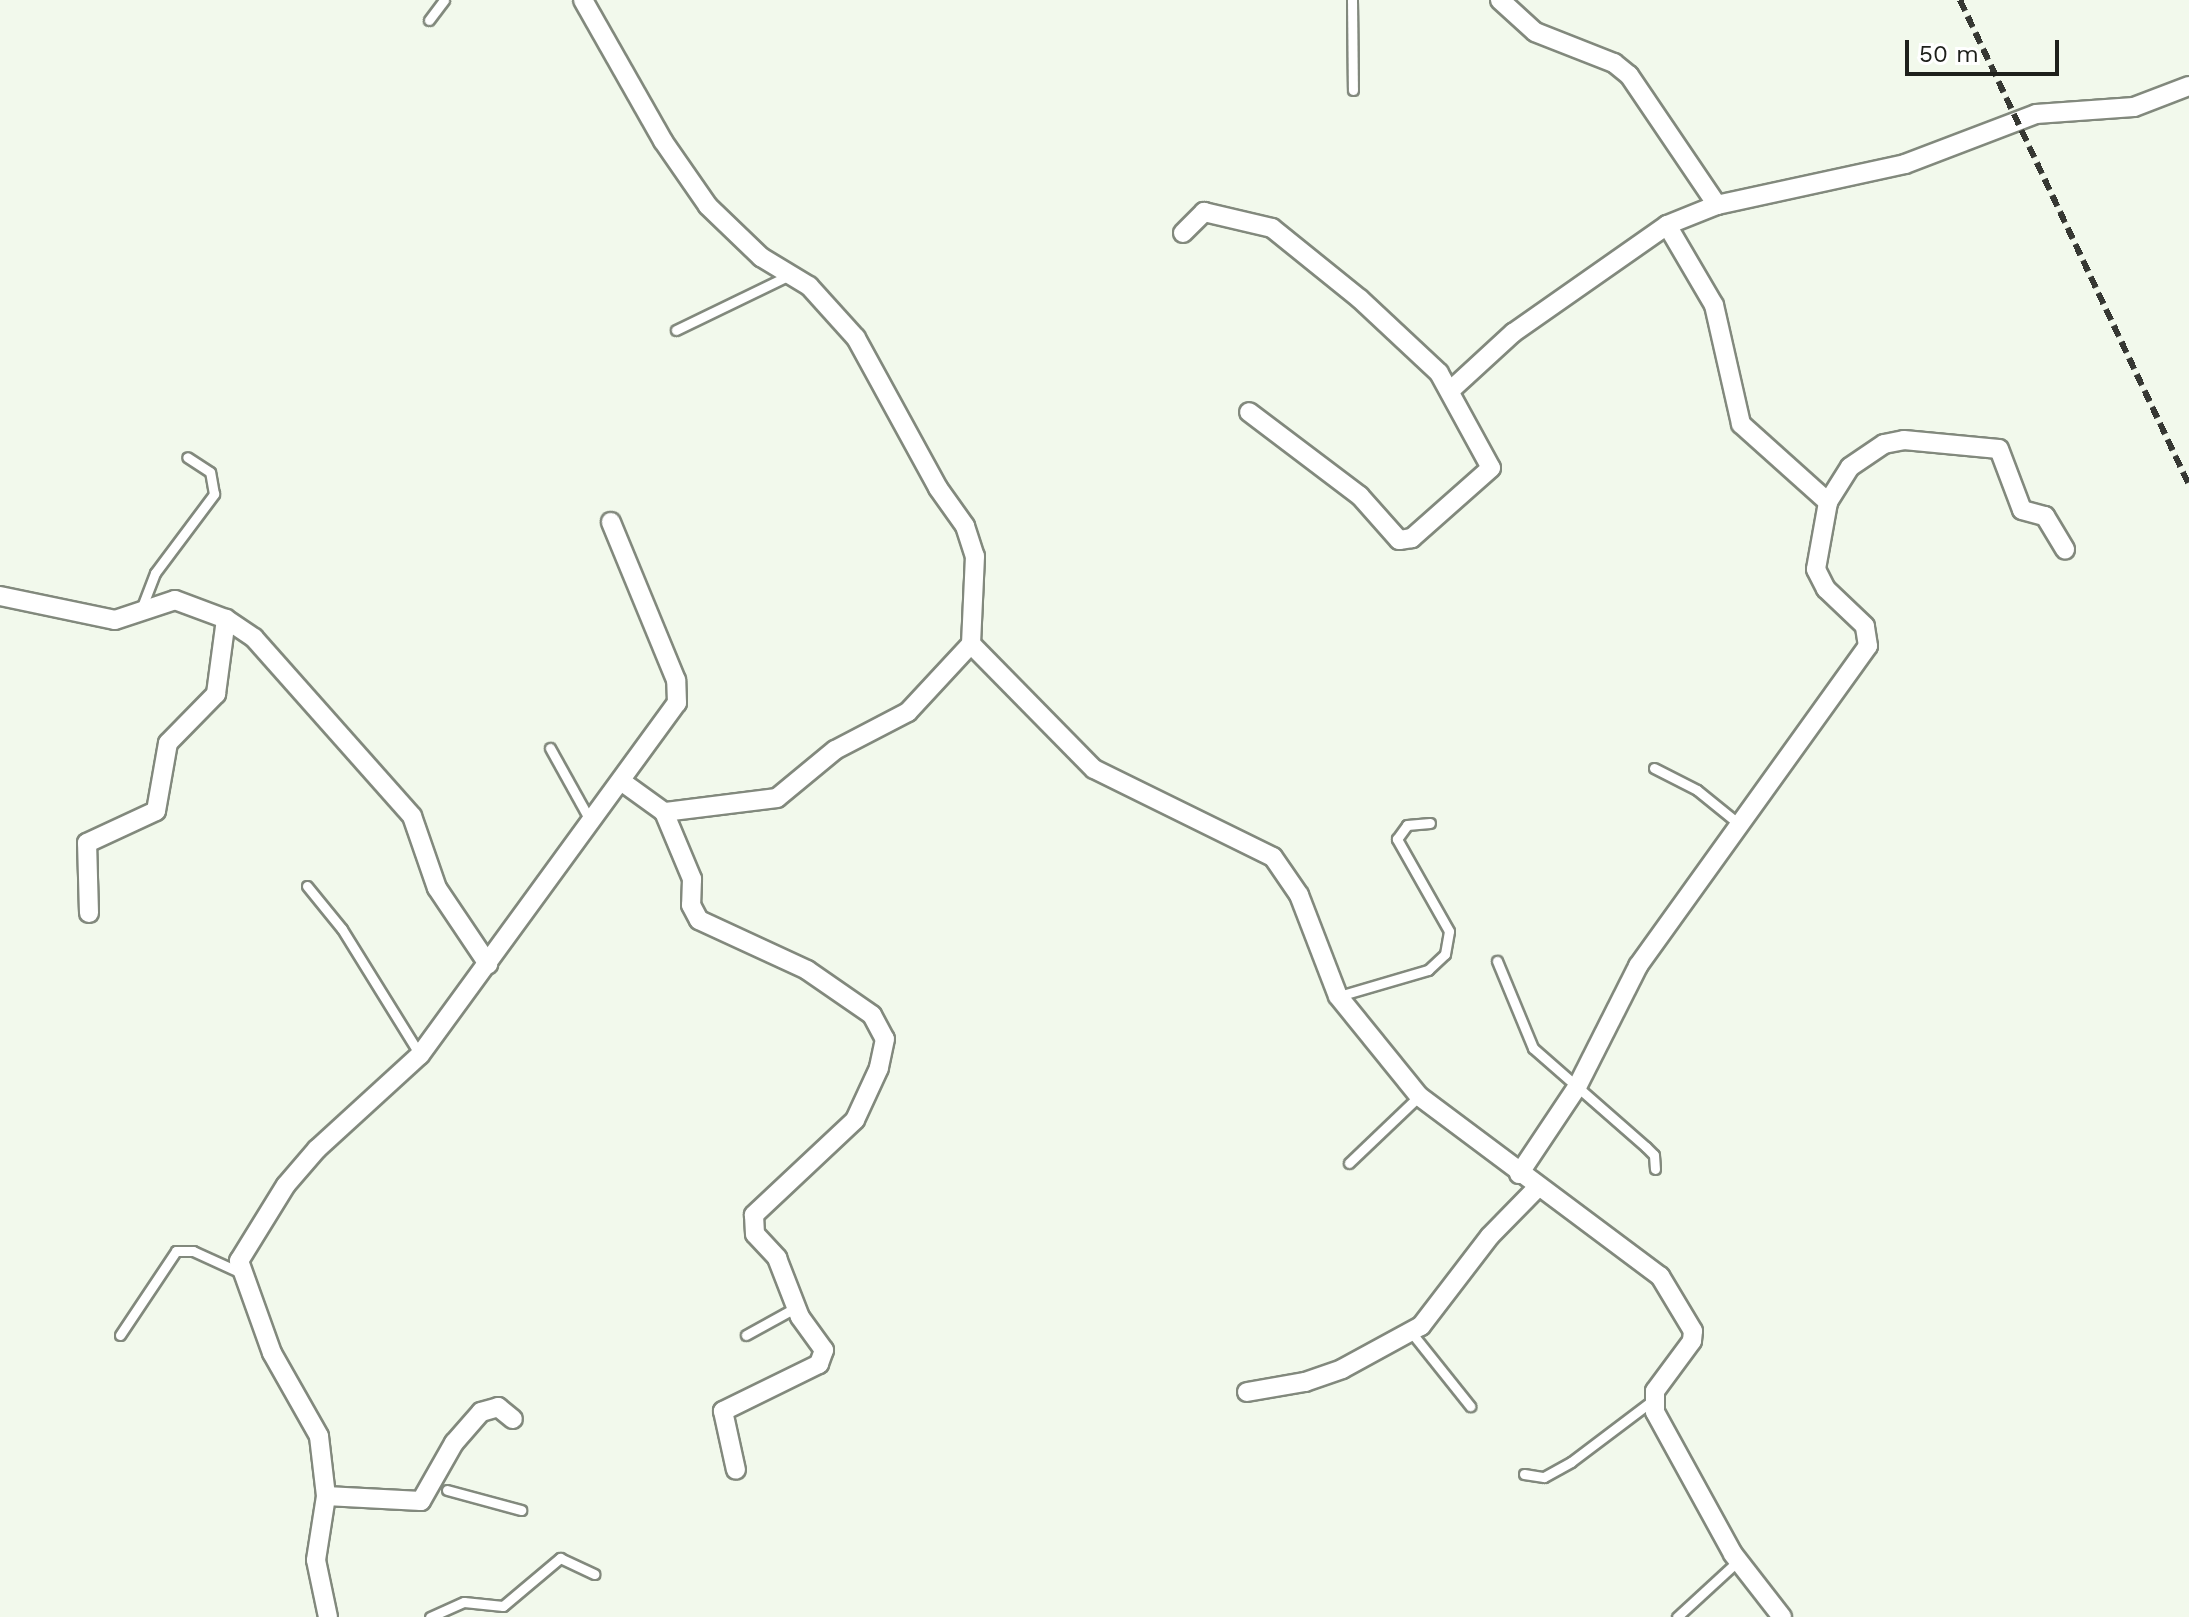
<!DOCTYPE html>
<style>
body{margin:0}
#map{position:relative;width:2189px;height:1617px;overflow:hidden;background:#f2f9ec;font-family:"Work Sans",sans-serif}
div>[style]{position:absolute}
.roads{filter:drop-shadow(2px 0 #82897d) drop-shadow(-2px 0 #82897d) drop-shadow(0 2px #82897d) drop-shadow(0 -2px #82897d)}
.service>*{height:9px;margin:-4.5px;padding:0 4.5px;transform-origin:4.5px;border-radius:4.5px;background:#fff}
.minor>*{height:18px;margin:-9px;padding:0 9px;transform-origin:9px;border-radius:9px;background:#fff}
.rail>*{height:6px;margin-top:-3px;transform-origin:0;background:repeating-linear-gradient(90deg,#363833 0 12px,transparent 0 18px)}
span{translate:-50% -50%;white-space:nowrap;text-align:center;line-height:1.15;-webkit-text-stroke:7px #fff;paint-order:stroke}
.scale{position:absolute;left:1905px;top:40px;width:154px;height:36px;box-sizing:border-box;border:4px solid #1e201b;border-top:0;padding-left:10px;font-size:24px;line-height:28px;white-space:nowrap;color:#1e201b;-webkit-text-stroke:6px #fff;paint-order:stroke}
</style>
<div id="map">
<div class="roads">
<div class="service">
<div style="left:1352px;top:0;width:90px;rotate:89.4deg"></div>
<div style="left:429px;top:20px;width:25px;rotate:-53deg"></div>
<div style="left:676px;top:330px;width:127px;rotate:-25.8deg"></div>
<div style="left:140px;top:612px;width:42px;rotate:-69deg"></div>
<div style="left:155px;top:573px;width:99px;rotate:-53.2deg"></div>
<div style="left:214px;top:494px;width:22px;rotate:-100deg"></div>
<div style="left:210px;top:472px;width:27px;rotate:-147deg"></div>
<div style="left:550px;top:748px;width:85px;rotate:61deg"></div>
<div style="left:1654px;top:768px;width:48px;rotate:27.1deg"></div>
<div style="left:1697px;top:790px;width:54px;rotate:39deg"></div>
<div style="left:307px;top:886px;width:55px;rotate:50.9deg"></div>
<div style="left:342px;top:929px;width:148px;rotate:58.2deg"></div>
<div style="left:1497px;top:961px;width:94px;rotate:67.5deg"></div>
<div style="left:1533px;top:1048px;width:150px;rotate:41.2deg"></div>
<div style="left:1646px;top:1147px;width:11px;rotate:45deg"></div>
<div style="left:1654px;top:1155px;width:14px;rotate:86deg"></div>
<div style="left:1339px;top:996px;width:93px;rotate:-16.3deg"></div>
<div style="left:1428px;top:970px;width:23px;rotate:-43deg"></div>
<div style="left:1445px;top:954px;width:23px;rotate:-80deg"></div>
<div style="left:1449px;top:931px;width:106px;rotate:-119.5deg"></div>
<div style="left:1397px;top:839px;width:17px;rotate:-54deg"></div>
<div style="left:1407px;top:825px;width:23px;rotate:-5deg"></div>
<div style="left:1349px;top:1163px;width:97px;rotate:-43.7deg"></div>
<div style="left:1411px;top:1332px;width:95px;rotate:51.4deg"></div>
<div style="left:120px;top:1335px;width:101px;rotate:-56.3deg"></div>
<div style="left:176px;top:1251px;width:17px"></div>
<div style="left:193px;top:1251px;width:51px;rotate:24.5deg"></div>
<div style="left:746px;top:1335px;width:56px;rotate:-28.9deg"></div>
<div style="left:1524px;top:1474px;width:20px;rotate:9deg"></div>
<div style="left:1544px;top:1477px;width:31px;rotate:-29deg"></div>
<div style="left:1571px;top:1462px;width:101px;rotate:-37deg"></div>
<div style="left:447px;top:1490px;width:77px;rotate:15.1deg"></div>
<div style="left:430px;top:1617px;width:37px;rotate:-24deg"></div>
<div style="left:464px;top:1602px;width:39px;rotate:6deg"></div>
<div style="left:503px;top:1606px;width:75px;rotate:-40.1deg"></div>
<div style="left:560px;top:1558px;width:38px;rotate:25deg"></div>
<div style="left:1677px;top:1617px;width:83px;rotate:-42.6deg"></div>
</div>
<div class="minor">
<div style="left:583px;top:0;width:162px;rotate:60.4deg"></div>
<div style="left:663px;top:141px;width:79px;rotate:55.3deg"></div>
<div style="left:708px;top:206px;width:74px;rotate:43.9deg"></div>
<div style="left:761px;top:257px;width:56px;rotate:31.1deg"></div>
<div style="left:809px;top:286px;width:70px;rotate:47.9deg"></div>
<div style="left:856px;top:338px;width:171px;rotate:61.3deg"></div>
<div style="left:938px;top:488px;width:47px;rotate:54.6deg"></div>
<div style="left:965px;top:526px;width:32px;rotate:72deg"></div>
<div style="left:975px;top:556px;width:88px;rotate:92.6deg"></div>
<div style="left:971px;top:644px;width:93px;rotate:132.8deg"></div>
<div style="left:908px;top:712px;width:82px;rotate:152.5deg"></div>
<div style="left:835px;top:750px;width:75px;rotate:140.4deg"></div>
<div style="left:777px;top:798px;width:114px;rotate:172.9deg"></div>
<div style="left:1500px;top:0;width:47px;rotate:42.4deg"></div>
<div style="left:1535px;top:32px;width:85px;rotate:21.4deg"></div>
<div style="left:1614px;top:63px;width:19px;rotate:39deg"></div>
<div style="left:1629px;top:75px;width:157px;rotate:55.9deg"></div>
<div style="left:1667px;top:225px;width:93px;rotate:59.6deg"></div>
<div style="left:1714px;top:305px;width:122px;rotate:77.2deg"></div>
<div style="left:1741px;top:424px;width:117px;rotate:41.9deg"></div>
<div style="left:1183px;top:233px;width:30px;rotate:-45deg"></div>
<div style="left:1204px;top:212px;width:70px;rotate:13.2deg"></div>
<div style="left:1272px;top:228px;width:113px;rotate:38.9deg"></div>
<div style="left:1360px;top:299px;width:108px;rotate:43.1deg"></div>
<div style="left:1439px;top:373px;width:108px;rotate:61.3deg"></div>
<div style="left:1491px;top:468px;width:106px;rotate:138.5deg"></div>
<div style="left:1412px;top:538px;width:13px;rotate:171deg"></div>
<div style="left:1399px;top:540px;width:59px;rotate:-131.6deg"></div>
<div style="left:1360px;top:496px;width:139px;rotate:-142.9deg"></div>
<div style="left:1452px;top:389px;width:83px;rotate:-42.6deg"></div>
<div style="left:1513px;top:333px;width:188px;rotate:-35deg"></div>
<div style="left:1667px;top:225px;width:54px;rotate:-21.8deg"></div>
<div style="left:1717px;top:205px;width:192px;rotate:-12.3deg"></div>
<div style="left:1905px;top:164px;width:140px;rotate:-20.9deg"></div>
<div style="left:2036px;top:114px;width:98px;rotate:-4.1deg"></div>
<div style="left:2134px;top:107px;width:59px;rotate:-20.9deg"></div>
<div style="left:0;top:596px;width:117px;rotate:11.8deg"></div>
<div style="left:115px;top:620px;width:63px;rotate:-18.4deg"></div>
<div style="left:175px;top:600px;width:54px;rotate:20.4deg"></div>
<div style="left:226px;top:619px;width:34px;rotate:34deg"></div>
<div style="left:254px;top:638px;width:238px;rotate:48.4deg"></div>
<div style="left:412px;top:816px;width:76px;rotate:70.9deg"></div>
<div style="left:437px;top:888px;width:92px;rotate:56.1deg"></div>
<div style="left:971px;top:644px;width:175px;rotate:45.5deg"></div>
<div style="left:1094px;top:769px;width:199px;rotate:26.2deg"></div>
<div style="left:1273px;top:857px;width:46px;rotate:55.6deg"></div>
<div style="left:1299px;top:895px;width:108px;rotate:68.9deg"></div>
<div style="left:1338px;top:996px;width:129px;rotate:51deg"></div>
<div style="left:1419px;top:1096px;width:301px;rotate:36.8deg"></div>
<div style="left:1660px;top:1276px;width:64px;rotate:59deg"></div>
<div style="left:1693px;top:1331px;width:10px;rotate:96deg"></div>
<div style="left:1692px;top:1341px;width:62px;rotate:126.5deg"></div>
<div style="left:1655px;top:1391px;width:21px;rotate:90deg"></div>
<div style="left:1655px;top:1412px;width:162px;rotate:61.2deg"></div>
<div style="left:1733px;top:1554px;width:80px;rotate:52.1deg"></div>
<div style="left:621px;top:781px;width:53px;rotate:35.8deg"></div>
<div style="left:664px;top:812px;width:73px;rotate:67.3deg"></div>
<div style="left:692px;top:879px;width:26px;rotate:92deg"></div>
<div style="left:691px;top:905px;width:17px;rotate:62deg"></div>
<div style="left:699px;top:920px;width:119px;rotate:24.8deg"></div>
<div style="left:807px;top:970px;width:79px;rotate:34.7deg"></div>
<div style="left:872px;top:1015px;width:27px;rotate:62deg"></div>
<div style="left:885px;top:1039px;width:30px;rotate:102deg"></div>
<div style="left:879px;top:1068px;width:57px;rotate:114.8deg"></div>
<div style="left:855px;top:1120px;width:139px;rotate:136.8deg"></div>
<div style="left:754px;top:1215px;width:19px;rotate:87deg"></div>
<div style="left:755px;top:1234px;width:33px;rotate:47deg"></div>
<div style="left:777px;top:1258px;width:63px;rotate:68.7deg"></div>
<div style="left:800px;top:1317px;width:41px;rotate:54deg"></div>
<div style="left:824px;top:1350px;width:15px;rotate:110deg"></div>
<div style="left:819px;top:1364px;width:107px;rotate:153.9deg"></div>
<div style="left:723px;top:1411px;width:60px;rotate:77.6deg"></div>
<div style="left:89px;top:913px;width:70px;rotate:-91.6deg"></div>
<div style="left:87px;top:843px;width:76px;rotate:-24.9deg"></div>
<div style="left:156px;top:811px;width:69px;rotate:-80deg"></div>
<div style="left:168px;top:743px;width:69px;rotate:-45.6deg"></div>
<div style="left:216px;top:694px;width:76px;rotate:-82.4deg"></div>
<div style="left:1519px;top:1174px;width:105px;rotate:-56.3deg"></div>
<div style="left:1577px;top:1087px;width:136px;rotate:-63.2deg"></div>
<div style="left:1638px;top:966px;width:394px;rotate:-54.3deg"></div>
<div style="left:1868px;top:646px;width:20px;rotate:-99deg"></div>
<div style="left:1865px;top:626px;width:54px;rotate:-136.5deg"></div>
<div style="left:1826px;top:589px;width:22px;rotate:-117deg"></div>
<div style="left:1816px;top:569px;width:68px;rotate:-79.8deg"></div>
<div style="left:1828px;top:502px;width:41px;rotate:-57.8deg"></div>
<div style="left:1850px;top:467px;width:41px;rotate:-34.1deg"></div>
<div style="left:1884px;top:444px;width:20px;rotate:-11deg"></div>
<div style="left:1904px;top:440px;width:95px;rotate:5.4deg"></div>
<div style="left:1999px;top:449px;width:65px;rotate:69.3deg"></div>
<div style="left:2022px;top:510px;width:24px;rotate:15deg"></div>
<div style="left:2045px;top:516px;width:39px;rotate:59deg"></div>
<div style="left:1247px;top:1392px;width:59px;rotate:-9.8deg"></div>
<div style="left:1305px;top:1382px;width:39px;rotate:-19deg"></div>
<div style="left:1342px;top:1369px;width:90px;rotate:-28.6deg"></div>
<div style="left:1421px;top:1326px;width:113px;rotate:-52.5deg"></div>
<div style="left:1490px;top:1236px;width:67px;rotate:-45.6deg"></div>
<div style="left:326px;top:1496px;width:95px;rotate:3deg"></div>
<div style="left:421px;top:1501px;width:67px;rotate:-60.4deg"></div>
<div style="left:454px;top:1443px;width:41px;rotate:-48.9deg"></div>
<div style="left:481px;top:1412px;width:18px;rotate:-16deg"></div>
<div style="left:498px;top:1407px;width:19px;rotate:39deg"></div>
<div style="left:328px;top:1617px;width:58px;rotate:-101.9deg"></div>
<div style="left:316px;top:1560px;width:65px;rotate:-81.1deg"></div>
<div style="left:326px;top:1496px;width:60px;rotate:-96.7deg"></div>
<div style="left:319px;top:1436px;width:95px;rotate:-119.5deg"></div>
<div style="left:272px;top:1353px;width:98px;rotate:-109.7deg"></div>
<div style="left:239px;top:1261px;width:89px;rotate:-58.3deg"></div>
<div style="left:286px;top:1185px;width:48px;rotate:-49.3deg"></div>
<div style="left:317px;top:1149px;width:139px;rotate:-42.4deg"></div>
<div style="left:420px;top:1055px;width:436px;rotate:-53.9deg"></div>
<div style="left:677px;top:703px;width:23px;rotate:-92deg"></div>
<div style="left:676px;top:680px;width:171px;rotate:-112.4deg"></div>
</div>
</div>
<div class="rail">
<div style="left:1960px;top:0;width:536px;rotate:64.72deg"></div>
</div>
<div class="scale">50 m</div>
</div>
